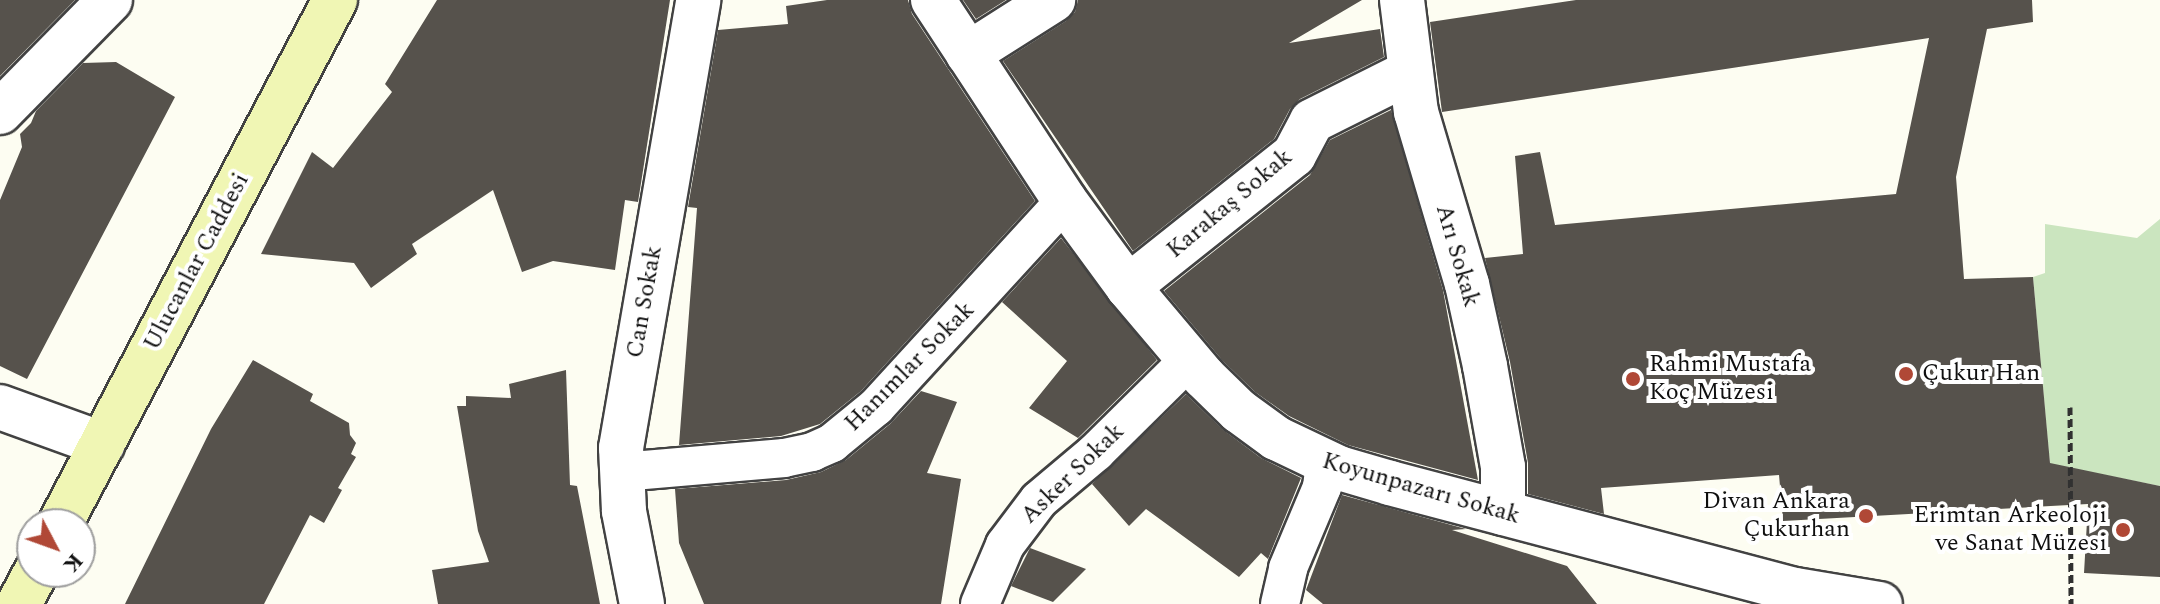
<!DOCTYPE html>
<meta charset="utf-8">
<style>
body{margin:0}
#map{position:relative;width:2160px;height:604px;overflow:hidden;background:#fdfdf2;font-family:Spectral,serif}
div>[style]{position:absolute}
.green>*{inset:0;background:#cbe5bf}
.building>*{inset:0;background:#56524c}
.path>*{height:5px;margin-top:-2.5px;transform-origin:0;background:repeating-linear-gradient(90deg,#313131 0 8px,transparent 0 12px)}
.roads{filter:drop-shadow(2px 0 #424242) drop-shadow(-2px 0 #424242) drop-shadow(0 2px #424242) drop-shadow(0 -2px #424242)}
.pedestrian>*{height:38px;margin:-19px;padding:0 19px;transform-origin:19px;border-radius:19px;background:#fff}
.minor>*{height:44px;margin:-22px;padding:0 22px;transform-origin:22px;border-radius:22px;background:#fff}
.secondary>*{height:44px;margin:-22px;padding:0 22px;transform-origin:22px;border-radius:22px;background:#f0f6b4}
.dots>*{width:22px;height:22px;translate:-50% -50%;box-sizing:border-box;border:4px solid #fff;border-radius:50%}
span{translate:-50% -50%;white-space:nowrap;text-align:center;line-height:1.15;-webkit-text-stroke:8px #fff;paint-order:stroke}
.street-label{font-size:24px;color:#0f0f0f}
.poi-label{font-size:24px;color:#0f0f0f}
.left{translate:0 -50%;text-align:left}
.right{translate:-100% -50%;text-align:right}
.north{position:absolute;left:16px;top:508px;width:80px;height:80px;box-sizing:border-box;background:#fff;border:2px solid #9f9f9f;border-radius:50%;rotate:131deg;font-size:22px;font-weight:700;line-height:32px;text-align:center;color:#0f0f0f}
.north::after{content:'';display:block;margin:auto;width:28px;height:36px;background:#b04836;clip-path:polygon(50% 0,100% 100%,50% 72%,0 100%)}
</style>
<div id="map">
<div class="green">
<div style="clip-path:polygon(2160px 219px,2160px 486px,2050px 464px,2033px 277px,2045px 273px,2045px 224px,2137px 238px)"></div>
</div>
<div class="building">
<div style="clip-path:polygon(0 0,75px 0,0 76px)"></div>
<div style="clip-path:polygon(437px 0,670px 0,638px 202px,625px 200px,615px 270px,553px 261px,522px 272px,493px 190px,412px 244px,417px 254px,371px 288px,354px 263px,261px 254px,312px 152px,333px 168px,392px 92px,385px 84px)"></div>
<div style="clip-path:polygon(827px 0,908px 0,912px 14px,1035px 201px,861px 391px,820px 424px,781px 436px,679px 445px,697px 208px,688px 207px,718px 30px,788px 24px,786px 6px)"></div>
<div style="clip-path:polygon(963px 0,1006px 0,976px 19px)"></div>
<div style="clip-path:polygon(1078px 0,1362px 0,1289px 43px,1380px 29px,1384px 57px,1300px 99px,1290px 109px,1274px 139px,1133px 251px,1003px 61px,1066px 21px,1075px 12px)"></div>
<div style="clip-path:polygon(1576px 0,2032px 0,2033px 22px,1987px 29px,1956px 177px,1964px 279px,2033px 277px,2050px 463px,2160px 486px,2160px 577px,2084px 573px,2088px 504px,1783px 521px,1779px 475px,1601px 488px,1604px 514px,1528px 494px,1528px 463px,1510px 362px,1485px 258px,1523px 254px,1515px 156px,1540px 152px,1555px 225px,1896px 194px,1929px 38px,1442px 112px,1430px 22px)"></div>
<div style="clip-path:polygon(116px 62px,175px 97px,27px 379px,0 366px,0 200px,22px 147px,20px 134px,31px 123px,36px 111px,83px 63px)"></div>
<div style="clip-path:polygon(1391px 110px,1443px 290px,1478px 480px,1348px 445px,1289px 416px,1255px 392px,1222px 360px,1164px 291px,1310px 175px,1330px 140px)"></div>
<div style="clip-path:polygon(1061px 238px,1157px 360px,1078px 438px,1029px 408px,1067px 361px,1002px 302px)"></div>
<div style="clip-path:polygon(253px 360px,313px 394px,310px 401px,349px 423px,350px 435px,356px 443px,351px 454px,356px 457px,338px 488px,342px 490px,324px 523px,310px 515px,264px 604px,125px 604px,211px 429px)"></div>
<div style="clip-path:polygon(566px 370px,570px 485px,577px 486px,600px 604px,438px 604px,432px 570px,489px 562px,478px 531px,457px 406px,466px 406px,466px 396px,511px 398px,509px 384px)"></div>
<div style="clip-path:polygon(921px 391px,957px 402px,927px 473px,961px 479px,941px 604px,704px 604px,679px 543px,675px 489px,786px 480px,821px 472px,846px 460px,890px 424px)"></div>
<div style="clip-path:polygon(1186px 394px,1222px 429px,1261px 458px,1301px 478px,1268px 559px,1261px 553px,1239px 577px,1146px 509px,1129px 526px,1092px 484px)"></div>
<div style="clip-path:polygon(1342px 495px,1466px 529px,1452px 530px,1567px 566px,1597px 604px,1323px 604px,1306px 590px)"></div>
<div style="clip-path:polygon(1030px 548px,1086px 569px,1053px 602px,1011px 586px)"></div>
</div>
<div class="path">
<div style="left:2070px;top:407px;width:197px;rotate:89.7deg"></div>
</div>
<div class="roads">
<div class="pedestrian">
<div style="left:621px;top:472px;width:164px;rotate:-4.9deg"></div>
<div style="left:784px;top:458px;width:29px;rotate:-12deg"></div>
<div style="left:812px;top:452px;width:22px;rotate:-24deg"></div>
<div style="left:832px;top:443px;width:57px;rotate:-39.3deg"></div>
<div style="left:876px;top:407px;width:280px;rotate:-47.5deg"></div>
<div style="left:980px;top:604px;width:64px;rotate:-67deg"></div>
<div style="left:1005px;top:545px;width:56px;rotate:-52.9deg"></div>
<div style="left:1039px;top:500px;width:75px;rotate:-40.1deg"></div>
<div style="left:1096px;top:452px;width:131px;rotate:-44.7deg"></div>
<div style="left:1280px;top:604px;width:37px;rotate:-77deg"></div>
<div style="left:1288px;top:568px;width:88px;rotate:-67.2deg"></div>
<div style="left:1322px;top:487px;width:26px;rotate:-83deg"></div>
</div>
<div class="minor">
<div style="left:933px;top:0;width:240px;rotate:56.7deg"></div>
<div style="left:1065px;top:201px;width:107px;rotate:53.8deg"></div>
<div style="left:1128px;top:287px;width:118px;rotate:49.8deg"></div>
<div style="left:1204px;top:377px;width:49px;rotate:44.2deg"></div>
<div style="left:1239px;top:411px;width:46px;rotate:36.1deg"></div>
<div style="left:1276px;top:438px;width:70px;rotate:25.5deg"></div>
<div style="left:1339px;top:468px;width:53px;rotate:16.4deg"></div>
<div style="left:1390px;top:483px;width:420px;rotate:14.8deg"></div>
<div style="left:1796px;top:590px;width:85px;rotate:9.5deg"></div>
<div style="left:1402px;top:0;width:113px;rotate:82.9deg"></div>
<div style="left:1416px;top:112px;width:179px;rotate:73.5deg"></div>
<div style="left:1467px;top:284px;width:84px;rotate:77.6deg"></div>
<div style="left:1485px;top:366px;width:103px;rotate:79.9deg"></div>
<div style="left:1503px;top:467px;width:46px;rotate:90deg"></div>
<div style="left:968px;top:54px;width:101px;rotate:-32.4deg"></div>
<div style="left:0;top:112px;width:157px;rotate:-45.5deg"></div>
<div style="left:1128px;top:287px;width:212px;rotate:-38.5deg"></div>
<div style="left:1294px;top:155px;width:38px;rotate:-62deg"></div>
<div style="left:1312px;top:121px;width:110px;rotate:-26.6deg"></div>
<div style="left:0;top:407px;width:109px;rotate:19.9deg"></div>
<div style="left:642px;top:604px;width:95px;rotate:-101deg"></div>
<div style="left:624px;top:511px;width:63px;rotate:-92.7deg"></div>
<div style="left:621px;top:448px;width:455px;rotate:-80.2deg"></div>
</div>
<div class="secondary">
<div style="left:60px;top:524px;width:592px;rotate:-62.31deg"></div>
<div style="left:19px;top:604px;width:36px;rotate:-62deg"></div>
</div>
</div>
<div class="dots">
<div style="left:1906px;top:374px;background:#b04836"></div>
<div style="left:1633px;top:379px;background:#b04836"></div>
<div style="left:1866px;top:516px;background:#b04836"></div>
<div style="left:2123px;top:530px;background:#b04836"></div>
</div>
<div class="street-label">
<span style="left:1230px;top:204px;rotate:-40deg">Karakaş Sokak</span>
<span style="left:1457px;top:256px;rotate:74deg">Arı Sokak</span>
<span style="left:197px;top:262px;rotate:-62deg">Ulucanlar Caddesi</span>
<span style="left:645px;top:302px;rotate:-80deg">Can Sokak</span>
<span style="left:910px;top:367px;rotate:-45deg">Hanımlar Sokak</span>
<span style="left:1073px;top:474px;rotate:-44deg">Asker Sokak</span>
<span style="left:1421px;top:489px;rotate:16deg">Koyunpazarı Sokak</span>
</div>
<div class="poi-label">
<span class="left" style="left:1649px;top:379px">Rahmi Mustafa<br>Koç Müzesi</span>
<span class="left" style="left:1922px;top:374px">Çukur Han</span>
<span class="right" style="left:1850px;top:516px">Divan Ankara<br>Çukurhan</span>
<span class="right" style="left:2107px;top:530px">Erimtan Arkeoloji<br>ve Sanat Müzesi</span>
</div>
<div class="north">K</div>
</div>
